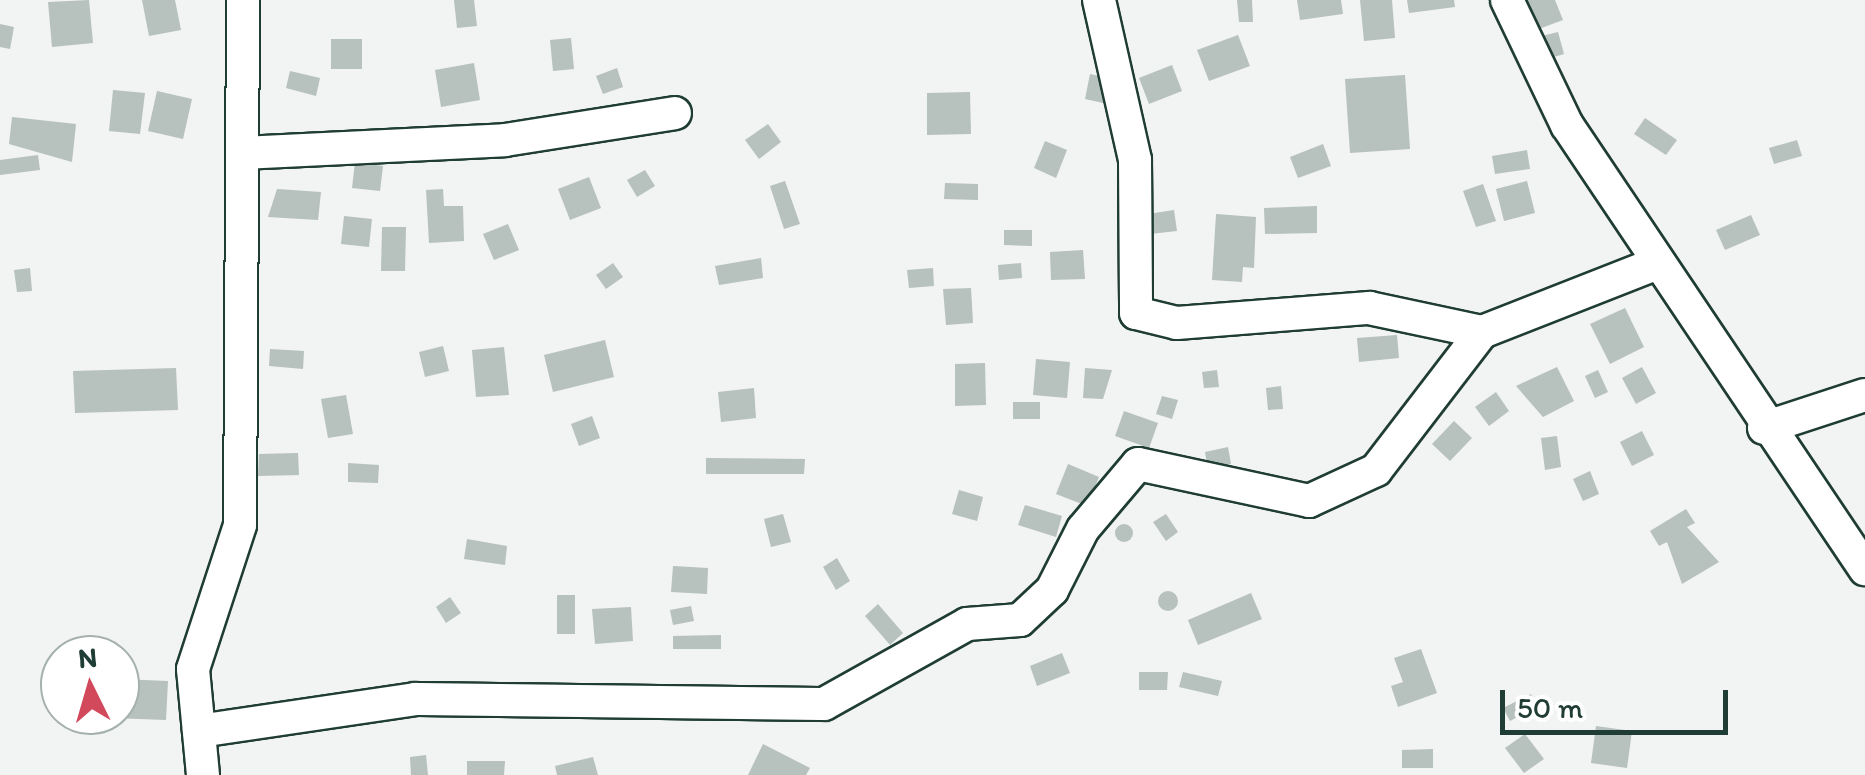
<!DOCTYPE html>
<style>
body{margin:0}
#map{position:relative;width:1865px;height:775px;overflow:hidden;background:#f2f3f3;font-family:Itim,sans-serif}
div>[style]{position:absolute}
.building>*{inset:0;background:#b7c1bd}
.round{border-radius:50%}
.roads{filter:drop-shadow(2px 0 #1f3d34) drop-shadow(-2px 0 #1f3d34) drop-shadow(0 2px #1f3d34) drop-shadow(0 -2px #1f3d34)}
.minor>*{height:32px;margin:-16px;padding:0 16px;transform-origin:16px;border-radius:16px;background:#fff}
span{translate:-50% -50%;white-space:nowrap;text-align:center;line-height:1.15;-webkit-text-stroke:9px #fff;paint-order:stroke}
.north{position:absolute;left:40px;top:635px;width:100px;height:100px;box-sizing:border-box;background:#fff;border:2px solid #a5b1ae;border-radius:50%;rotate:355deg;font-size:28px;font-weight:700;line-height:40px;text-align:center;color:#1f3d34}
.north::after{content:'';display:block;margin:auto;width:35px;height:45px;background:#d1495b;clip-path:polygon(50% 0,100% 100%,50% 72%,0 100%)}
.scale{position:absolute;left:1500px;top:690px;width:228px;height:45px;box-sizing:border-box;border:5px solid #1f3d34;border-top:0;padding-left:12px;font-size:30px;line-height:35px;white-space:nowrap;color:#1f3d34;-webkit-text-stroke:8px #fff;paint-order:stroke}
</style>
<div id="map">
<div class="building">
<div style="clip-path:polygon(89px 0,93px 43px,52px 47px,48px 2px)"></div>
<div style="clip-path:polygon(142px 0,175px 0,181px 30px,149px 36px)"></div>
<div style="clip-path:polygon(454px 0,474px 0,477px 26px,457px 28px)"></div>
<div style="clip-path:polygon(1237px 0,1252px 0,1253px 22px,1239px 22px)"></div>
<div style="clip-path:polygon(1297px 0,1341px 0,1343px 14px,1300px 20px)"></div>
<div style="clip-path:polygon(1360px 0,1392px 0,1395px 38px,1364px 41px)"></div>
<div style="clip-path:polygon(1407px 0,1454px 0,1455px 7px,1409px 13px)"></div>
<div style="clip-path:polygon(1525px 0,1555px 0,1563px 20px,1536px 30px)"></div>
<div style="clip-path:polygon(0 24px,14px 27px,10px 49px,0 47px)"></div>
<div style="clip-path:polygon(1558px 32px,1564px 54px,1544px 60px,1538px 37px)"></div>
<div style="clip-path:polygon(1238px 35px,1250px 66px,1209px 81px,1197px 50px)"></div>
<div style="clip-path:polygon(571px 38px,574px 69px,553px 71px,550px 40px)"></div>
<div style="clip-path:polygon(331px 39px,362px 39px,362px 69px,331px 69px)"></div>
<div style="clip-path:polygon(474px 63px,480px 100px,441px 107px,435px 70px)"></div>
<div style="clip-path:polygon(1172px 65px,1182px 91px,1149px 104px,1139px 78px)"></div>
<div style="clip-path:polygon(617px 68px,623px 87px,603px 94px,596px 76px)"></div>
<div style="clip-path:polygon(290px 71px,320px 78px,316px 96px,286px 88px)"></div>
<div style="clip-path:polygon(1090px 74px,1108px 78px,1103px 103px,1085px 99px)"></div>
<div style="clip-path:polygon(1405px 75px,1410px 149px,1350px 153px,1345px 79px)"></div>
<div style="clip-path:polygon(113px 90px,145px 93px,140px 134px,109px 131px)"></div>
<div style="clip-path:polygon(157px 91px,192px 99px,183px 139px,148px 131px)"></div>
<div style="clip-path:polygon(970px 92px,971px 134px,927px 135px,927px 93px)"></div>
<div style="clip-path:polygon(12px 117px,76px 124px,72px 162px,9px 144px)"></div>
<div style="clip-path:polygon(1645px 118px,1677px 140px,1666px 155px,1634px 134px)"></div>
<div style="clip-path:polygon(768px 124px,781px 142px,759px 159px,745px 140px)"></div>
<div style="clip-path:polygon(1797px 140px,1802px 156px,1774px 164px,1769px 148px)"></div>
<div style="clip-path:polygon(1045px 141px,1067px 150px,1056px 178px,1034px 168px)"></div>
<div style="clip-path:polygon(1323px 144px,1331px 166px,1298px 178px,1290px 157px)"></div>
<div style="clip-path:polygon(1527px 150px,1530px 169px,1495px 174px,1492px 156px)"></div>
<div style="clip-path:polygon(38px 155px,40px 170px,0 175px,0 160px)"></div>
<div style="clip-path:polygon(355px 162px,383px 166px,380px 191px,352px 188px)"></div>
<div style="clip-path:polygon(645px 170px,655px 186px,637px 197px,627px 180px)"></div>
<div style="clip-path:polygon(589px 177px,601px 208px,570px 220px,558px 189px)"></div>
<div style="clip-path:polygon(785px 181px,800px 224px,784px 229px,770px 186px)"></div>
<div style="clip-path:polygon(1527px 181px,1535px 213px,1504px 221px,1496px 189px)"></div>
<div style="clip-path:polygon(945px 183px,978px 184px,978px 200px,944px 199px)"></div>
<div style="clip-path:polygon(1483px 184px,1496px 221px,1476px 227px,1463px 191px)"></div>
<div style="clip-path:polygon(277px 189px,321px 192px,318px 220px,268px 217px)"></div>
<div style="clip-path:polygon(443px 189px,444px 206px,463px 206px,464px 241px,429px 243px,426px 190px)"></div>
<div style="clip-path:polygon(1317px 206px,1317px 233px,1265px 234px,1264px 208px)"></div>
<div style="clip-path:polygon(1174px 210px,1177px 231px,1150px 234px,1148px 214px)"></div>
<div style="clip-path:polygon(1216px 214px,1256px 217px,1254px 268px,1243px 267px,1242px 282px,1212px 280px)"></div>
<div style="clip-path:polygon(1751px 215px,1760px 235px,1725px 250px,1716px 230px)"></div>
<div style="clip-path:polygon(344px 216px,372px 219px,369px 247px,341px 244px)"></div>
<div style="clip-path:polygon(508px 224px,519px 250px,494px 260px,483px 234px)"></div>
<div style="clip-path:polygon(382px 227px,406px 227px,405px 271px,381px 271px)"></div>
<div style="clip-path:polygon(1004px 230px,1032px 230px,1032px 246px,1004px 245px)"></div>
<div style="clip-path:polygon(1083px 250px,1085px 279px,1051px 280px,1050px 252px)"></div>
<div style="clip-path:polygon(761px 258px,763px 278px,719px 285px,715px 266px)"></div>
<div style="clip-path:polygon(613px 263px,623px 277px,606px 289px,596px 275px)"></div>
<div style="clip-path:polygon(1021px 263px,1022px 278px,999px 280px,998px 265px)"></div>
<div style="clip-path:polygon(30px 268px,32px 291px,17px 292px,14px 270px)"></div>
<div style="clip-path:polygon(933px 268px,934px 286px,909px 288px,907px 270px)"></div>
<div style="clip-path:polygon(971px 288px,973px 323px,946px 325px,943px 289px)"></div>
<div style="clip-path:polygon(1625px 308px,1644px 347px,1610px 364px,1590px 324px)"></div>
<div style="clip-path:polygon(1397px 335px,1399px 358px,1359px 362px,1357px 338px)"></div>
<div style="clip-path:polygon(605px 340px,614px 377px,553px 392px,544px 355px)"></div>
<div style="clip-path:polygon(443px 346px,449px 371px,425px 377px,419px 352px)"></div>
<div style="clip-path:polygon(504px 347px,509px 395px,476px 397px,472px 350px)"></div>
<div style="clip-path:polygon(270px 349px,304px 351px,303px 369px,269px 366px)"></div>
<div style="clip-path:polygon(1036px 359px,1070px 362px,1067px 398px,1033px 395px)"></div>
<div style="clip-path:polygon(985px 363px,986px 405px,955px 406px,955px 364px)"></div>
<div style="clip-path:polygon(1557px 367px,1574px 401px,1543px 417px,1516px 386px)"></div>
<div style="clip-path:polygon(1642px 367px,1656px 393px,1636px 404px,1622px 378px)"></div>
<div style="clip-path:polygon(176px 368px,178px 410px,75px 413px,73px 371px)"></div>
<div style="clip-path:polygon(1085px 368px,1112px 370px,1103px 399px,1083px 398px)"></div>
<div style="clip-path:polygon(1217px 370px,1219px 387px,1204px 388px,1202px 372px)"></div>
<div style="clip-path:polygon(1598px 370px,1608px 392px,1595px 398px,1585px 376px)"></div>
<div style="clip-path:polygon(1281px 386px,1283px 409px,1268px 410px,1266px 388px)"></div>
<div style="clip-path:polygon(754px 388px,756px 418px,721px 422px,718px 392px)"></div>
<div style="clip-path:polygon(1496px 392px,1509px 411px,1489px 426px,1475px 407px)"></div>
<div style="clip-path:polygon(346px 395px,353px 434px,328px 438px,321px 399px)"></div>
<div style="clip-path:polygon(1162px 396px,1178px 400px,1172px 419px,1156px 414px)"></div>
<div style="clip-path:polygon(1013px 402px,1040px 402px,1040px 419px,1013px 419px)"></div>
<div style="clip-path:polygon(1124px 411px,1158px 423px,1149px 448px,1115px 436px)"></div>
<div style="clip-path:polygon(592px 416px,600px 438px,579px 446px,571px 424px)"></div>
<div style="clip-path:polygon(1454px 421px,1472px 438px,1450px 461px,1432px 444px)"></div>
<div style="clip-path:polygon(1642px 431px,1654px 455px,1632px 466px,1620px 442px)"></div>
<div style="clip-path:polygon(1557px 436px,1561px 467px,1545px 470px,1541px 438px)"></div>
<div style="clip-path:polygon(1228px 447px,1231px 464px,1208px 469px,1205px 452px)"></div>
<div style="clip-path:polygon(298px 453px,299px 475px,258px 476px,259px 454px)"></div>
<div style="clip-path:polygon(706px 458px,805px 459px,804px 474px,706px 474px)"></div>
<div style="clip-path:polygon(348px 463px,379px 465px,378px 483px,348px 482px)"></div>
<div style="clip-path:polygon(1068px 464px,1099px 477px,1087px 506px,1056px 494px)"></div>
<div style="clip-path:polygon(1590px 471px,1599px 494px,1583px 501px,1573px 479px)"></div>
<div style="clip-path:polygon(959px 490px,983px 497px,977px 521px,952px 514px)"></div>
<div style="clip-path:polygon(1025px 505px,1062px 516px,1056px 537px,1018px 525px)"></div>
<div style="clip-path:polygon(1686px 509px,1695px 523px,1687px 527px,1719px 562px,1682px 584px,1667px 542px,1659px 546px,1650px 531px)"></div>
<div style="clip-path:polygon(783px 514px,791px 542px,771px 547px,764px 519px)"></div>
<div style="clip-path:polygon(1166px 514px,1178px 532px,1166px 541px,1153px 522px)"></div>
<div class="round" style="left:1115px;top:524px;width:18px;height:18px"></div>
<div style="clip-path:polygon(467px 539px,507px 546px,505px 565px,464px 559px)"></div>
<div style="clip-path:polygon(837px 558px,850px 581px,836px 590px,823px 567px)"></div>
<div style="clip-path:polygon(673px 566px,708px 568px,707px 594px,671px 592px)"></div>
<div class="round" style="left:1158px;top:591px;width:20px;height:20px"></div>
<div style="clip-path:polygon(1251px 593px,1262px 619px,1198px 645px,1188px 620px)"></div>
<div style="clip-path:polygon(557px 595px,575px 595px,575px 634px,557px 634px)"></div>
<div style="clip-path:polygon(450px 597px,461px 613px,446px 623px,436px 607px)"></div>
<div style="clip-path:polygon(878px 604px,903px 633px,890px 645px,865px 616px)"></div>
<div style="clip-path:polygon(691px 606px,694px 621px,673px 625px,670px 610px)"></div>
<div style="clip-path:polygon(631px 607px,633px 641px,595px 644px,592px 609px)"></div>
<div style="clip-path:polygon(721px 635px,721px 649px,673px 649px,673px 636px)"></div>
<div style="clip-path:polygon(1421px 649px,1437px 693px,1398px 707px,1391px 686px,1403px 682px,1394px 658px)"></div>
<div style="clip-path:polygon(1062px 653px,1070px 673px,1037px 686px,1030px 666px)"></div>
<div style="clip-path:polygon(1139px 672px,1168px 672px,1167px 690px,1139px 690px)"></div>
<div style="clip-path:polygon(1183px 672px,1222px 681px,1218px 696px,1179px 687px)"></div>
<div style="clip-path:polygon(120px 679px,168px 681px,166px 720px,112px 718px,120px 715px)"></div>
<div style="clip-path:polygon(1531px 694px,1538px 706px,1510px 721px,1503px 708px)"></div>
<div style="clip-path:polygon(1596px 726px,1632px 731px,1627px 768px,1591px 763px)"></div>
<div style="clip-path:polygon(1525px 734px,1544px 759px,1524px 773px,1505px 748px)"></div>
<div style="clip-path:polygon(763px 744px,810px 768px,806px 775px,748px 775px)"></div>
<div style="clip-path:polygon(1433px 749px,1433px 768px,1402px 768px,1402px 750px)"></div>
<div style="clip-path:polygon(426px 755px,428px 775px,411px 775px,410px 757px)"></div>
<div style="clip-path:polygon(593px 757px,598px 775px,557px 775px,555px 766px)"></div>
<div style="clip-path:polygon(467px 761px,505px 761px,504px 775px,467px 775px)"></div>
</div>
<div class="roads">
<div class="minor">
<div style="left:1099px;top:0;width:164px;rotate:77.3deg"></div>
<div style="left:1135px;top:160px;width:153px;rotate:89.6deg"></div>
<div style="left:1136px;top:313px;width:42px;rotate:13.7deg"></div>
<div style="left:1177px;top:323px;width:193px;rotate:-4.5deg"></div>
<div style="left:1369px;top:308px;width:116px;rotate:12deg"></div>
<div style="left:1507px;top:0;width:139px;rotate:64.4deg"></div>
<div style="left:1567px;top:125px;width:535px;rotate:56.13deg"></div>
<div style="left:242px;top:153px;width:263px;rotate:-2.8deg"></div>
<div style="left:505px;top:140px;width:172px;rotate:-9deg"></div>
<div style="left:1764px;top:428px;width:106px;rotate:-18.1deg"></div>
<div style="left:199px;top:731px;width:218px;rotate:-8.4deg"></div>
<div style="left:415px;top:699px;width:409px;rotate:0.7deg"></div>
<div style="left:824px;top:704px;width:164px;rotate:-29.2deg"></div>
<div style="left:967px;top:624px;width:53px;rotate:-4.3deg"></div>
<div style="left:1020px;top:620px;width:44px;rotate:-43.2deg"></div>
<div style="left:1052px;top:590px;width:68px;rotate:-63.1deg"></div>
<div style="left:1083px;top:529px;width:85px;rotate:-49.8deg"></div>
<div style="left:1138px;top:464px;width:175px;rotate:12.2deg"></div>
<div style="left:1309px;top:501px;width:74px;rotate:-24.8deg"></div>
<div style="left:1376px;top:470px;width:174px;rotate:-52.5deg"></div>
<div style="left:1482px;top:332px;width:189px;rotate:-21.4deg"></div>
<div style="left:203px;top:775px;width:106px;rotate:-95.4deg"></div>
<div style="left:193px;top:669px;width:151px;rotate:-71.9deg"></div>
<div style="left:240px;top:525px;width:525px;rotate:-89.67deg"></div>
</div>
</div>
<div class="north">N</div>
<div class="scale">50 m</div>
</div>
